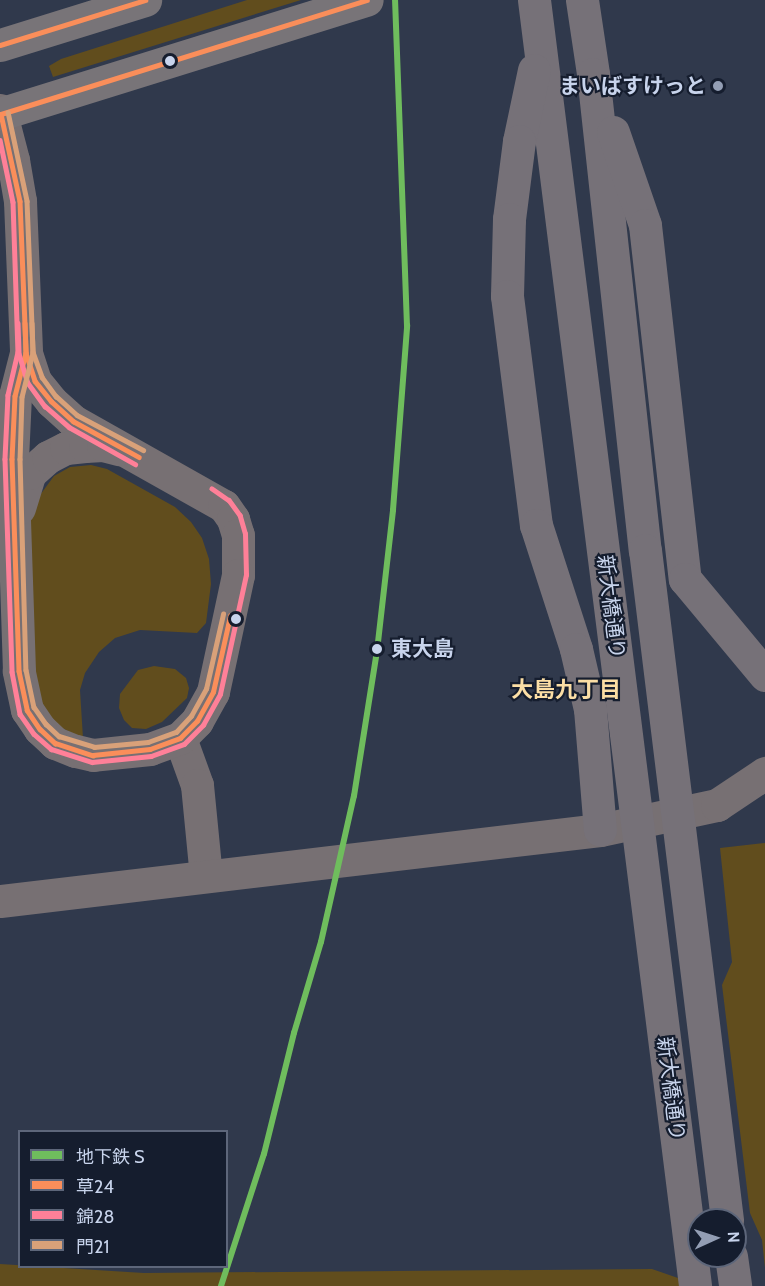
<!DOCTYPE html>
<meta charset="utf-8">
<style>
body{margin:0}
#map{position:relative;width:765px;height:1286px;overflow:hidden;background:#30394c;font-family:Cabin,"Noto Sans JP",sans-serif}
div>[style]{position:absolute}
.green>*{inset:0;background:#614d1d}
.minor>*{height:33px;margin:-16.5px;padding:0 16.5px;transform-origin:16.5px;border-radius:16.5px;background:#777073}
.tertiary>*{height:33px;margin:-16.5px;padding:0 16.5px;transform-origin:16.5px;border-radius:16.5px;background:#777073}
.secondary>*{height:33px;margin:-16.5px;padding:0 16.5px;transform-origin:16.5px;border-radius:16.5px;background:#787478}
.primary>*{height:33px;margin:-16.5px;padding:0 16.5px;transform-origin:16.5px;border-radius:16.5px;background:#767178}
.bus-1>*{height:4.5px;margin:-2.25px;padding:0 2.25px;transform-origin:2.25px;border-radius:2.25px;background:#fa8e5a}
.bus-2>*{height:4.5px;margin:-2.25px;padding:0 2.25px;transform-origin:2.25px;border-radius:2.25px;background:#ff8098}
.bus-3>*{height:4.5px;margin:-2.25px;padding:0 2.25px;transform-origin:2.25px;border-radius:2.25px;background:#d9a179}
.metro-1>*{height:6px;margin:-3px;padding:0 3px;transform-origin:3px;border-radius:3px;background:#6fbd5d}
.dots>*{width:16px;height:16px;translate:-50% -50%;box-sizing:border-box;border:3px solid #151d2e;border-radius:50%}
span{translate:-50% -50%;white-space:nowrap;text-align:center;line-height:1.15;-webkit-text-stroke:4.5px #151d2e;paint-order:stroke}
.poi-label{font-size:21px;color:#c8d4ec;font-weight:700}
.right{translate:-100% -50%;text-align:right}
.street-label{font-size:21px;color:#c8d4ec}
.stop-label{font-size:21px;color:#c8d4ec;font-weight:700}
.left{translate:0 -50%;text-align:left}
.neighbourhood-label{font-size:22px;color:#fbdea5;font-weight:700}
.legend{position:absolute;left:18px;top:1130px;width:210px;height:138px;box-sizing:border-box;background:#151d2e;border:2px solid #5d667a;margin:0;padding:8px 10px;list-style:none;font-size:18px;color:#c8d4ec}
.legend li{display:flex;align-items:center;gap:12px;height:30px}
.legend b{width:30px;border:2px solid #5d667a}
.north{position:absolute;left:687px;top:1208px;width:60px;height:60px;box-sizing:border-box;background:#151d2e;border:2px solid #5d667a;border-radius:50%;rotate:87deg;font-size:16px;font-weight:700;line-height:24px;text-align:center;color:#c8d4ec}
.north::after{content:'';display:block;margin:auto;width:21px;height:27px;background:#939eb4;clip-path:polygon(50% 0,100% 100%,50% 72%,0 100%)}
</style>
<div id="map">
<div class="green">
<div style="clip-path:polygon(247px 0,301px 0,53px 77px,49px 66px,61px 59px)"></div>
<div style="clip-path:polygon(91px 465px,107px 469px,175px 507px,191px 522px,202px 538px,209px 559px,211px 584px,206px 623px,197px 633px,140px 630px,115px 638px,99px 652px,85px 673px,80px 690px,83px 738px,51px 723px,32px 689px,28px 535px,31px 515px,40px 495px,54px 476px,70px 467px)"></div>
<div style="clip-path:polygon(154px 666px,175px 669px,186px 678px,189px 688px,187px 698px,162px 722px,146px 729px,132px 728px,124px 720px,119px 708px,120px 694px,138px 670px)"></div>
<div style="clip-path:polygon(765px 843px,765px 1268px,762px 1240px,750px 1213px,722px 985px,732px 962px,720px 848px)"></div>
<div style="clip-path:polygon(0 1264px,144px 1273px,652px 1269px,701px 1286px,0 1286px)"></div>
</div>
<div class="minor">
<div style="left:180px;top:738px;width:50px;rotate:70.1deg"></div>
<div style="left:197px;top:785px;width:91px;rotate:84.4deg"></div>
</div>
<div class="tertiary">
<div style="left:0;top:110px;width:52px;rotate:75.4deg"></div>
<div style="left:13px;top:160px;width:42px;rotate:80.3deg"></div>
<div style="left:20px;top:201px;width:152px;rotate:87.7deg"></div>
<div style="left:26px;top:353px;width:29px;rotate:72deg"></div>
<div style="left:35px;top:381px;width:26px;rotate:51deg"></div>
<div style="left:51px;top:401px;width:30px;rotate:42deg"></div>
<div style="left:73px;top:421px;width:173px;rotate:29.4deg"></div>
<div style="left:224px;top:506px;width:16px;rotate:55deg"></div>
<div style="left:233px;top:519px;width:17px;rotate:73deg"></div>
<div style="left:238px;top:535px;width:40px;rotate:90deg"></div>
<div style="left:238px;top:575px;width:120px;rotate:102.1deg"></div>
<div style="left:213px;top:692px;width:33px;rotate:119deg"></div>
<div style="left:197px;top:721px;width:24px;rotate:135deg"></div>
<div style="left:180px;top:738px;width:32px;rotate:160deg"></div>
<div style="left:150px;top:749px;width:57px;rotate:174deg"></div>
<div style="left:93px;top:755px;width:18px;rotate:-167deg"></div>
<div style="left:75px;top:751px;width:22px;rotate:-158deg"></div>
<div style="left:55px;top:743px;width:21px;rotate:-137deg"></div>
<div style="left:40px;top:729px;width:23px;rotate:-124deg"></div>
<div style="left:27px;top:710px;width:40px;rotate:-102deg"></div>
<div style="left:19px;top:671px;width:212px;rotate:-91.9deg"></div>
<div style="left:12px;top:459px;width:63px;rotate:-87.3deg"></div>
<div style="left:15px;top:396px;width:44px;rotate:-75.7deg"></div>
<div style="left:19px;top:508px;width:37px;rotate:-73deg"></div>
<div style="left:30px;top:473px;width:24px;rotate:-42deg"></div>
<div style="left:48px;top:457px;width:20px;rotate:-27deg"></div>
<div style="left:66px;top:448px;width:19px;rotate:-6deg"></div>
<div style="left:85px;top:446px;width:18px;rotate:-3deg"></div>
<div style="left:103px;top:445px;width:16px;rotate:15deg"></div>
<div style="left:0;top:901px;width:604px;rotate:-6.75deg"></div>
<div style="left:600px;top:830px;width:120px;rotate:-12.1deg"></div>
<div style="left:717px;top:805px;width:58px;rotate:-33.7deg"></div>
</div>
<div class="secondary">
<div style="left:0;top:45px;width:152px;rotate:-17.2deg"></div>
<div style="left:0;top:114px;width:384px;rotate:-17.3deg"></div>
</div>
<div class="primary">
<div style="left:534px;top:0;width:1296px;rotate:82.86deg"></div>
<div style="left:582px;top:0;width:75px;rotate:81.5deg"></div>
<div style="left:593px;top:74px;width:479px;rotate:83.8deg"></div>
<div style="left:645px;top:550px;width:675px;rotate:83.02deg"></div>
<div style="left:534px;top:70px;width:73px;rotate:101.9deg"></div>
<div style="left:519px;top:141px;width:79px;rotate:97.3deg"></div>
<div style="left:509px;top:219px;width:77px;rotate:91.5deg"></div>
<div style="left:507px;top:296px;width:231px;rotate:82.8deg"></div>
<div style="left:536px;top:525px;width:130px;rotate:72.1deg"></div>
<div style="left:576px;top:649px;width:62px;rotate:76.9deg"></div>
<div style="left:590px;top:709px;width:121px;rotate:85.3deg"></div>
<div style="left:613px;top:132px;width:98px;rotate:71deg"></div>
<div style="left:645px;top:225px;width:356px;rotate:83.6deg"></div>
<div style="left:685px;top:579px;width:125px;rotate:50.2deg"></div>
<div style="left:731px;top:1256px;width:30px;rotate:82deg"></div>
</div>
<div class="bus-1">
<div style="left:0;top:45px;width:152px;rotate:-17.2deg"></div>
<div style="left:1px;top:114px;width:89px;rotate:77.7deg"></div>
<div style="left:20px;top:201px;width:152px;rotate:87.7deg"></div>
<div style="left:26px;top:353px;width:44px;rotate:104.3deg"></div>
<div style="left:15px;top:396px;width:63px;rotate:92.7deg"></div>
<div style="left:12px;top:459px;width:212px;rotate:88.1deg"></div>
<div style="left:19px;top:671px;width:40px;rotate:78deg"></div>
<div style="left:27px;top:710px;width:23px;rotate:56deg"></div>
<div style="left:40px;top:729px;width:21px;rotate:43deg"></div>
<div style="left:55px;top:743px;width:40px;rotate:18deg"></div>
<div style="left:93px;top:755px;width:57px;rotate:-6deg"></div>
<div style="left:150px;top:749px;width:32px;rotate:-20deg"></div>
<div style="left:180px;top:738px;width:24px;rotate:-45deg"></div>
<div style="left:197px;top:721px;width:33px;rotate:-61deg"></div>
<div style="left:213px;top:692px;width:78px;rotate:-77.4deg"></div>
<div style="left:1px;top:114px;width:383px;rotate:-17.3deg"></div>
<div style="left:25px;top:323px;width:30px;rotate:88deg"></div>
<div style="left:26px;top:353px;width:29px;rotate:72deg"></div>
<div style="left:35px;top:381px;width:26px;rotate:51deg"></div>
<div style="left:51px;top:401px;width:30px;rotate:42deg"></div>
<div style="left:73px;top:421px;width:75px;rotate:28.6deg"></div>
</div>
<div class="bus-2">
<div style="left:0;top:140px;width:63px;rotate:78.2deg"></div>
<div style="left:13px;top:202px;width:150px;rotate:88.1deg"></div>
<div style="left:18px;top:352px;width:44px;rotate:103.1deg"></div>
<div style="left:8px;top:395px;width:64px;rotate:92.7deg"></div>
<div style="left:5px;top:459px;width:213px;rotate:88.1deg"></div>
<div style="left:12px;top:672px;width:43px;rotate:79.2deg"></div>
<div style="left:20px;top:714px;width:24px;rotate:55deg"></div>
<div style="left:34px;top:734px;width:23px;rotate:41deg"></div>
<div style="left:51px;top:749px;width:43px;rotate:17.6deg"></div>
<div style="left:92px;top:762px;width:59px;rotate:-5.8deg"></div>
<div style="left:151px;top:756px;width:35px;rotate:-20deg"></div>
<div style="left:184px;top:744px;width:27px;rotate:-45deg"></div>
<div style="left:203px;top:725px;width:35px;rotate:-61deg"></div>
<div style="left:220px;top:694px;width:122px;rotate:-77.7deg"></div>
<div style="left:246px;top:575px;width:41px;rotate:-91.4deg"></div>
<div style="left:245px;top:534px;width:19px;rotate:-106deg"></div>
<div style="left:240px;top:516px;width:19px;rotate:-126deg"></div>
<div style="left:229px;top:501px;width:21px;rotate:-145deg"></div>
<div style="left:18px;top:323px;width:31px;rotate:88deg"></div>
<div style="left:19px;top:354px;width:30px;rotate:73deg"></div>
<div style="left:28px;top:383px;width:29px;rotate:54deg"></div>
<div style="left:45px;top:406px;width:32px;rotate:41deg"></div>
<div style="left:69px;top:427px;width:76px;rotate:29.3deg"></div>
</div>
<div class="bus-3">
<div style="left:8px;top:112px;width:91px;rotate:77.9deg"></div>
<div style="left:27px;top:201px;width:152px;rotate:87.7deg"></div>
<div style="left:33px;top:353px;width:45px;rotate:104deg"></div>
<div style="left:22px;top:397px;width:62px;rotate:91.8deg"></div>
<div style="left:20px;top:459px;width:211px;rotate:88.4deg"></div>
<div style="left:26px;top:670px;width:38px;rotate:78deg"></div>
<div style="left:34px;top:707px;width:21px;rotate:55deg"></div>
<div style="left:46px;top:724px;width:18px;rotate:43deg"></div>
<div style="left:59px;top:736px;width:37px;rotate:17deg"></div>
<div style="left:94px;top:747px;width:54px;rotate:-5.3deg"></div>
<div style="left:148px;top:742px;width:30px;rotate:-20deg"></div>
<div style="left:176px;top:732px;width:22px;rotate:-47deg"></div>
<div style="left:191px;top:716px;width:31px;rotate:-61deg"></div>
<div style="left:206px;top:689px;width:77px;rotate:-77.2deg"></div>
<div style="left:32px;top:323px;width:29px;rotate:88deg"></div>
<div style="left:33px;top:352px;width:27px;rotate:70deg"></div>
<div style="left:42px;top:377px;width:24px;rotate:54deg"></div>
<div style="left:56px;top:396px;width:28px;rotate:42deg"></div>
<div style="left:77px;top:415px;width:75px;rotate:27.9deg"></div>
</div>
<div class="metro-1">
<div style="left:221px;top:1286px;width:139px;rotate:-72deg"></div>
<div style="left:264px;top:1154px;width:125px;rotate:-76.1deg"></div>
<div style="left:294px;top:1033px;width:95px;rotate:-73.5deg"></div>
<div style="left:321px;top:942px;width:150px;rotate:-77.3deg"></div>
<div style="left:354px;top:796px;width:147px;rotate:-81deg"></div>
<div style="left:377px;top:651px;width:142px;rotate:-83.5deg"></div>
<div style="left:393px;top:510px;width:185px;rotate:-85.6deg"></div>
<div style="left:407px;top:326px;width:326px;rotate:-92.1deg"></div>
</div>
<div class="dots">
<div style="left:170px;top:61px;background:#c8d4ec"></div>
<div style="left:718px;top:86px;background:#939eb4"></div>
<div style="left:236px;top:619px;background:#c8d4ec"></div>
<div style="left:377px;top:649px;background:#c8d4ec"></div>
</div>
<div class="poi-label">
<span class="right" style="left:706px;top:86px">まいばすけっと</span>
</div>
<div class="street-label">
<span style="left:611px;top:607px;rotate:83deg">新大橋通り</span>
<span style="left:671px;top:1089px;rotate:83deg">新大橋通り</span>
</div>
<div class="stop-label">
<span class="left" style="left:391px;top:649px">東大島</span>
</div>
<div class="neighbourhood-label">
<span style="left:566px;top:690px">大島九丁目</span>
</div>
<ul class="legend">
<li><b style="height:8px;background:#6fbd5d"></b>地下鉄 S</li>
<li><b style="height:8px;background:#fa8e5a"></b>草24</li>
<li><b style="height:8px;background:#ff8098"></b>錦28</li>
<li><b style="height:8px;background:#d9a179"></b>門21</li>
</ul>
<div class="north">N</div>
</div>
